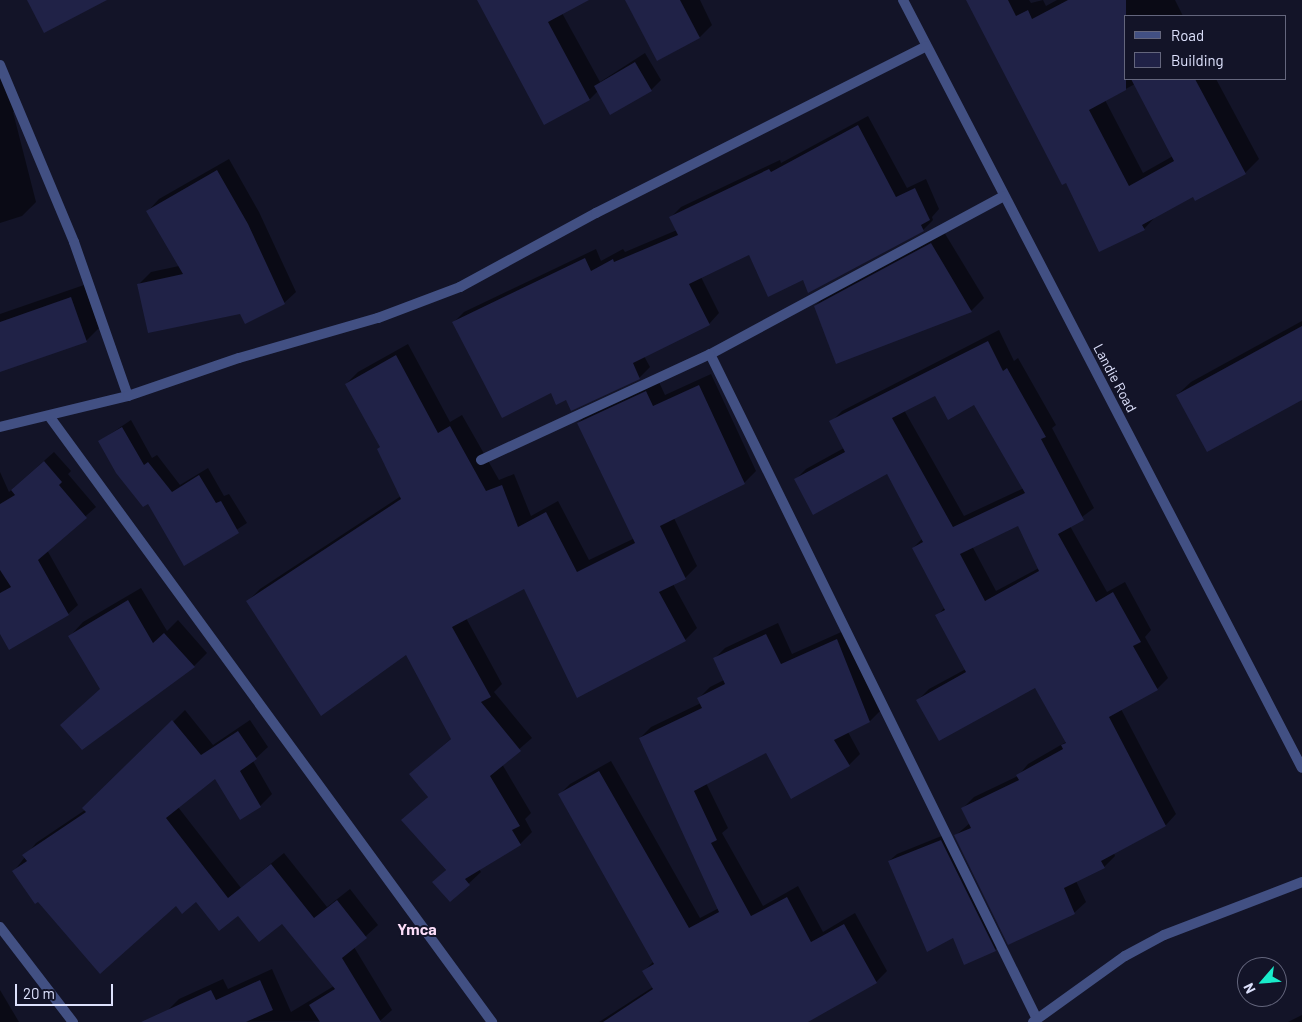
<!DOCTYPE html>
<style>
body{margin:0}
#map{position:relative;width:1302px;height:1022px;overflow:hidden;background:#131428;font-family:Barlow,sans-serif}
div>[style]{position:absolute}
.shadow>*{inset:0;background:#0007}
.building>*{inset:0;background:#202247}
.minor>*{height:10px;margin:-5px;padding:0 5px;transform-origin:5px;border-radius:5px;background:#425083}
span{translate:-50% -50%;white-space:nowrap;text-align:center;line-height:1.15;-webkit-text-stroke:4px #131428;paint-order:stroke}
.street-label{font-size:14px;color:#dde1fc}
.quarter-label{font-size:16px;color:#fcdef9;font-weight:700}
.legend{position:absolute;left:1124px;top:15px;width:162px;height:65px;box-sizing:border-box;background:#131428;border:1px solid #64667d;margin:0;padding:6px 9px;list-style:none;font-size:15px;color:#dde1fc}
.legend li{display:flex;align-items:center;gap:10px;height:25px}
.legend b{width:25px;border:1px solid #64667d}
.north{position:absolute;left:1237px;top:957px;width:50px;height:50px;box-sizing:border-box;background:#131428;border:1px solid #64667d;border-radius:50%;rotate:243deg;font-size:14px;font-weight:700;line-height:20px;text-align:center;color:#dde1fc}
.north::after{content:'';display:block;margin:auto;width:18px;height:22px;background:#19ebca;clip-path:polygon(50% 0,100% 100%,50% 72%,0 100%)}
.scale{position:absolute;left:15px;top:984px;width:98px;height:22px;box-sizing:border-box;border:2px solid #dde1fc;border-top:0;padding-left:6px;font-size:15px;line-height:18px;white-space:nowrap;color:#dde1fc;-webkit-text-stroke:4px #131428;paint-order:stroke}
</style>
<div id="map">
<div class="shadow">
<div style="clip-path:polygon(479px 0,586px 0,562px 13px,600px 82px,645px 53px,661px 80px,651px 90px,598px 91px,590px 99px,545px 123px)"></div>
<div style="clip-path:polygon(626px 0,700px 0,712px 25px,700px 37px,658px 60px)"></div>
<div style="clip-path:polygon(evenodd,967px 0,1029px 0,1031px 3px,1043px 0,1046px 6px,1057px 0,1175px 0,1183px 16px,1126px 16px,1126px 79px,1216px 79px,1259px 159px,1245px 173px,1193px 195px,1157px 215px,1144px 229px,1066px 181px,967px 0,1135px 84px,1173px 156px,1143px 173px,1105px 100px,1135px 84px)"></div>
<div style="clip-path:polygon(0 76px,19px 106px,13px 112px,36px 202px,22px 216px,0 223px)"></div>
<div style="clip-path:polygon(868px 116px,907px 188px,926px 179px,939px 209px,932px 217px,933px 220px,923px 230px,804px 278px,750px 254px,701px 277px,719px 313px,709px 324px,644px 356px,650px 367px,639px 378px,567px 399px,454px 322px,464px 312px,596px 249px,601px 261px,623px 249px,625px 252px,677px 230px,671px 217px,681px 207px,780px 160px,781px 163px)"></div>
<div style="clip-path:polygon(229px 159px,259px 212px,296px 292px,284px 303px,240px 312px,139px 284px,151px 272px,179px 266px,148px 211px,159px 199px)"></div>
<div style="clip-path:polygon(944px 232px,984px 298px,972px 310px,837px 362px,815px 306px,827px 294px)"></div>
<div style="clip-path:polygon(84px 285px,99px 328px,86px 341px,0 371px,0 314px)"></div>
<div style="clip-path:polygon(1302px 321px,1302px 399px,1177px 395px,1191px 382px)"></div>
<div style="clip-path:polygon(evenodd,999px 330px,1014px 361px,1018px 358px,1056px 425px,1052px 428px,1094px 508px,1070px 526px,1107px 592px,1125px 582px,1151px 630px,1145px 637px,1168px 678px,1157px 689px,1121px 709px,1176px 814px,1166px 825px,1114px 853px,1115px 856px,1104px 867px,1076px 881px,1086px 902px,1075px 912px,1009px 943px,956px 835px,970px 823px,963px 808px,974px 797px,1018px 776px,1028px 764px,1066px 742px,1035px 687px,918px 700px,929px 689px,966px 669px,937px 616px,945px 607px,913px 548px,923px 538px,887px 473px,795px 480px,806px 469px,844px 448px,831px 422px,842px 411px,999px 330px,936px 394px,974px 403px,1024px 488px,964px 516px,904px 410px,936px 394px,999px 330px,1019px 525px,1039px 568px,996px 591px,972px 546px,1019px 525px)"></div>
<div style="clip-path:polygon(408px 344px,450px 422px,462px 415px,499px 480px,514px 474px,531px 516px,558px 501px,589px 560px,635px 538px,578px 423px,590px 411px,658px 380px,665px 395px,711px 374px,756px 471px,744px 483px,674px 518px,697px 566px,685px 578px,673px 584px,697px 628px,685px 640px,524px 587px,466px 618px,502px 684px,494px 692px,532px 738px,502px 764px,531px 813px,525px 819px,532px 832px,520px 844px,479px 869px,481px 872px,450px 901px,434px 882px,446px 870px,403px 820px,429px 796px,410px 774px,452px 738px,406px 653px,248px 601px,260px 589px,401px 496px,381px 446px,346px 384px,358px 372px)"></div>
<div style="clip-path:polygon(131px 420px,152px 458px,157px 455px,180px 485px,208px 468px,224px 496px,229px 494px,247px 523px,184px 564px,148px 502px,100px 441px)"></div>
<div style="clip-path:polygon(54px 452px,71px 471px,68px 474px,96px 507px,47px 550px,78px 605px,68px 614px,0 632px,0 472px,9px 492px)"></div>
<div style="clip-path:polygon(141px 588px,167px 631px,178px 620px,207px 653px,194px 666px,101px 688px,70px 636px,83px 622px)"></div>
<div style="clip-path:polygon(778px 623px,792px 654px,848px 629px,881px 710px,870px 721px,848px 732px,860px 754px,849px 765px,767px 752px,706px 783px,728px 828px,722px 833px,763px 906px,798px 886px,823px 932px,855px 913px,887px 971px,876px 982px,804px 1022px,599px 1022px,653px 987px,644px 971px,654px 961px,559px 795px,570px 784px,611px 761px,700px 918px,719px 908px,640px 738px,651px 727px,701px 703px,699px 698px,710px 687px,724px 680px,714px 659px,725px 648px)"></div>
<div style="clip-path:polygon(185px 710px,213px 745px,250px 720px,268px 747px,253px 761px,272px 794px,260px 806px,215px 777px,178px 807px,241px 888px,284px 853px,327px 907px,350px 889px,378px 925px,354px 947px,392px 1010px,380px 1021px,173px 1022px,167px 1011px,179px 999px,223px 979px,228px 989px,272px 969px,291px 1012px,334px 986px,283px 922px,238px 914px,197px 900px,176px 904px,14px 871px,36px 843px,85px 810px)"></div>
<div style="clip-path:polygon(949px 833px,1003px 942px,995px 950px,889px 861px,897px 854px)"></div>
<div style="clip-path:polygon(0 990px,19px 1022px,0 1022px)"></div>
<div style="clip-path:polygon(1302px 1015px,1302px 1022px,1288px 1022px)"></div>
</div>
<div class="building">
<div style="clip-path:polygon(27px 0,107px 0,44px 33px)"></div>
<div style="clip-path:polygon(477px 0,589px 0,548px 22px,590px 100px,544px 125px)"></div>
<div style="clip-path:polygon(625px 0,680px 0,700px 38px,657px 61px)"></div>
<div style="clip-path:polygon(966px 0,1008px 0,1016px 16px,1028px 10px,1032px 19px,1068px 0,1126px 0,1126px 90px,1089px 110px,1129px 186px,1174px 161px,1131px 79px,1195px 79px,1246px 174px,1195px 201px,1193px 197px,1142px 225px,1145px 230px,1099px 252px,1066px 183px,1062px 185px)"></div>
<div style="clip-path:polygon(635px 62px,652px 91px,610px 115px,594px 86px)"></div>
<div style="clip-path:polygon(858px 125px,896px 197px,915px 188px,930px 220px,921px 225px,924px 231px,808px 293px,803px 280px,768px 297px,749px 255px,689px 284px,710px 325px,633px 363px,640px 379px,571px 411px,566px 400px,556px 405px,551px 393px,502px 418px,452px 322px,585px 258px,591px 271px,613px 259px,614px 262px,678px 235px,669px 217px,769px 169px,771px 172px)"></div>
<div style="clip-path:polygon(217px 170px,248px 224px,285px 304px,245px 324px,240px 314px,148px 333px,137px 284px,183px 274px,146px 211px)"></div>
<div style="clip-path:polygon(931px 243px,972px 312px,836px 364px,814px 306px)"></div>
<div style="clip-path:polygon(71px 297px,87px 342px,0 372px,0 322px)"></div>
<div style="clip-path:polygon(1302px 326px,1302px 400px,1207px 452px,1176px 395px)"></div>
<div style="clip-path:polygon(evenodd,988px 341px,1003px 371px,1007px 368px,1046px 437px,1041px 439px,1084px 520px,1058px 534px,1096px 602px,1113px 592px,1141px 642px,1133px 646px,1158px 690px,1109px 717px,1166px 826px,1101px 861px,1105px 868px,1064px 888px,1075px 914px,1008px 945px,954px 835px,971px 828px,961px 808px,1019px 780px,1016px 775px,1063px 749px,1061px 745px,1066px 743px,1035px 688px,939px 741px,916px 700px,966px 672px,935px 615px,945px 610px,912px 548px,923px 542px,887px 474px,813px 515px,794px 479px,845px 452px,829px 421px,988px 341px,935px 396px,948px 420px,974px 405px,1025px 493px,953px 527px,892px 418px,935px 396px,988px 341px,1018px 526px,1039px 571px,985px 601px,960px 554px,1018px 526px)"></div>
<div style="clip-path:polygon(396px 355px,438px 433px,450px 426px,486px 491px,502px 485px,518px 527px,546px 512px,577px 572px,635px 543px,577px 423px,646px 391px,653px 406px,699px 385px,745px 484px,660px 526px,686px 579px,659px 592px,686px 641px,577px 698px,524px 589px,452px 627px,491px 697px,481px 702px,521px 751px,490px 776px,520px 826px,512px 830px,521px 845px,465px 879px,470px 885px,450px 902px,432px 882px,446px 870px,401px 820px,428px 797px,409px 774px,451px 739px,406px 655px,321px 716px,246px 601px,401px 499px,377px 449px,380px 447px,345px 384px)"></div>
<div style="clip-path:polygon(122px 427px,144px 465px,148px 462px,172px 492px,199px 475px,216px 503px,221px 501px,239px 533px,184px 566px,148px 504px,143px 507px,116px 473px,98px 441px)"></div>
<div style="clip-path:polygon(44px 461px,62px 482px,59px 485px,87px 518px,38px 560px,69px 615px,9px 650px,0 634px,0 593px,11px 587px,0 570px,0 504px,15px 495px,11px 490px)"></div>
<div style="clip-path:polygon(128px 600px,153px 643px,164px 633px,195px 667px,82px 750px,60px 725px,100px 689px,68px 636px)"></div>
<div style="clip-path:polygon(766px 634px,781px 664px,837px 639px,870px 722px,834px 740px,850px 766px,791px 799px,766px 753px,694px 791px,717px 840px,711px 843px,751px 916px,787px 897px,811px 942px,844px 924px,877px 983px,808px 1022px,603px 1022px,653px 989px,642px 971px,654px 964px,558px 794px,599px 771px,689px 928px,719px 912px,639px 738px,702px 708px,697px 698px,725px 684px,713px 658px)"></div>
<div style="clip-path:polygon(172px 720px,201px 755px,238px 731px,257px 759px,240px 771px,261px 807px,240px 820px,215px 779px,166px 818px,228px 898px,271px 864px,314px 918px,337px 900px,367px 938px,342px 958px,381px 1022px,320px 1022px,309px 1005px,335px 989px,282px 924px,259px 942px,238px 916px,219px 931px,196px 902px,182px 914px,176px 906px,100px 974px,38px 902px,35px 904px,12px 871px,27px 861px,22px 855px,86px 812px,82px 808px)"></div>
<div style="clip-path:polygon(941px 840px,996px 951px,964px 965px,953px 938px,927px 952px,888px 861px)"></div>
<div style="clip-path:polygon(260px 980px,273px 1010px,246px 1022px,141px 1022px,211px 990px,216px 1000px)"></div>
</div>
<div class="minor">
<div style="left:903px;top:0;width:865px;rotate:62.55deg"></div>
<div style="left:0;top:65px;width:192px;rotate:67.3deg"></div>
<div style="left:74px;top:242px;width:163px;rotate:70.7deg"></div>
<div style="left:1004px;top:196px;width:334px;rotate:151.7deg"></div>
<div style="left:710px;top:354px;width:741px;rotate:63.82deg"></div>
<div style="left:49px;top:416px;width:751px;rotate:53.83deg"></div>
<div style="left:0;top:427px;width:132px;rotate:-13.6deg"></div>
<div style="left:128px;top:396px;width:117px;rotate:-18.9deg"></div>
<div style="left:239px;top:358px;width:145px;rotate:-16.1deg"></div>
<div style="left:378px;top:318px;width:88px;rotate:-20.7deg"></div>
<div style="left:460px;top:287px;width:155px;rotate:-28.6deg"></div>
<div style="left:596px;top:213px;width:370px;rotate:-26.8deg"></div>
<div style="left:481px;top:460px;width:252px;rotate:-24.8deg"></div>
<div style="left:0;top:927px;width:120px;rotate:52.5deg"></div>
<div style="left:1033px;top:1022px;width:113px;rotate:-35.7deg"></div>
<div style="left:1125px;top:956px;width:44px;rotate:-28.3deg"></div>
<div style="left:1164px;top:935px;width:148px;rotate:-21deg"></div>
</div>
<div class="street-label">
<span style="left:1115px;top:378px;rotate:62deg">Landie Road</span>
</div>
<div class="quarter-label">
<span style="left:417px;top:929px">Ymca</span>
</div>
<ul class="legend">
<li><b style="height:6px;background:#425083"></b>Road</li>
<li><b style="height:14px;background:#202247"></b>Building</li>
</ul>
<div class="north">N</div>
<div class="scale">20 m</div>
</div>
